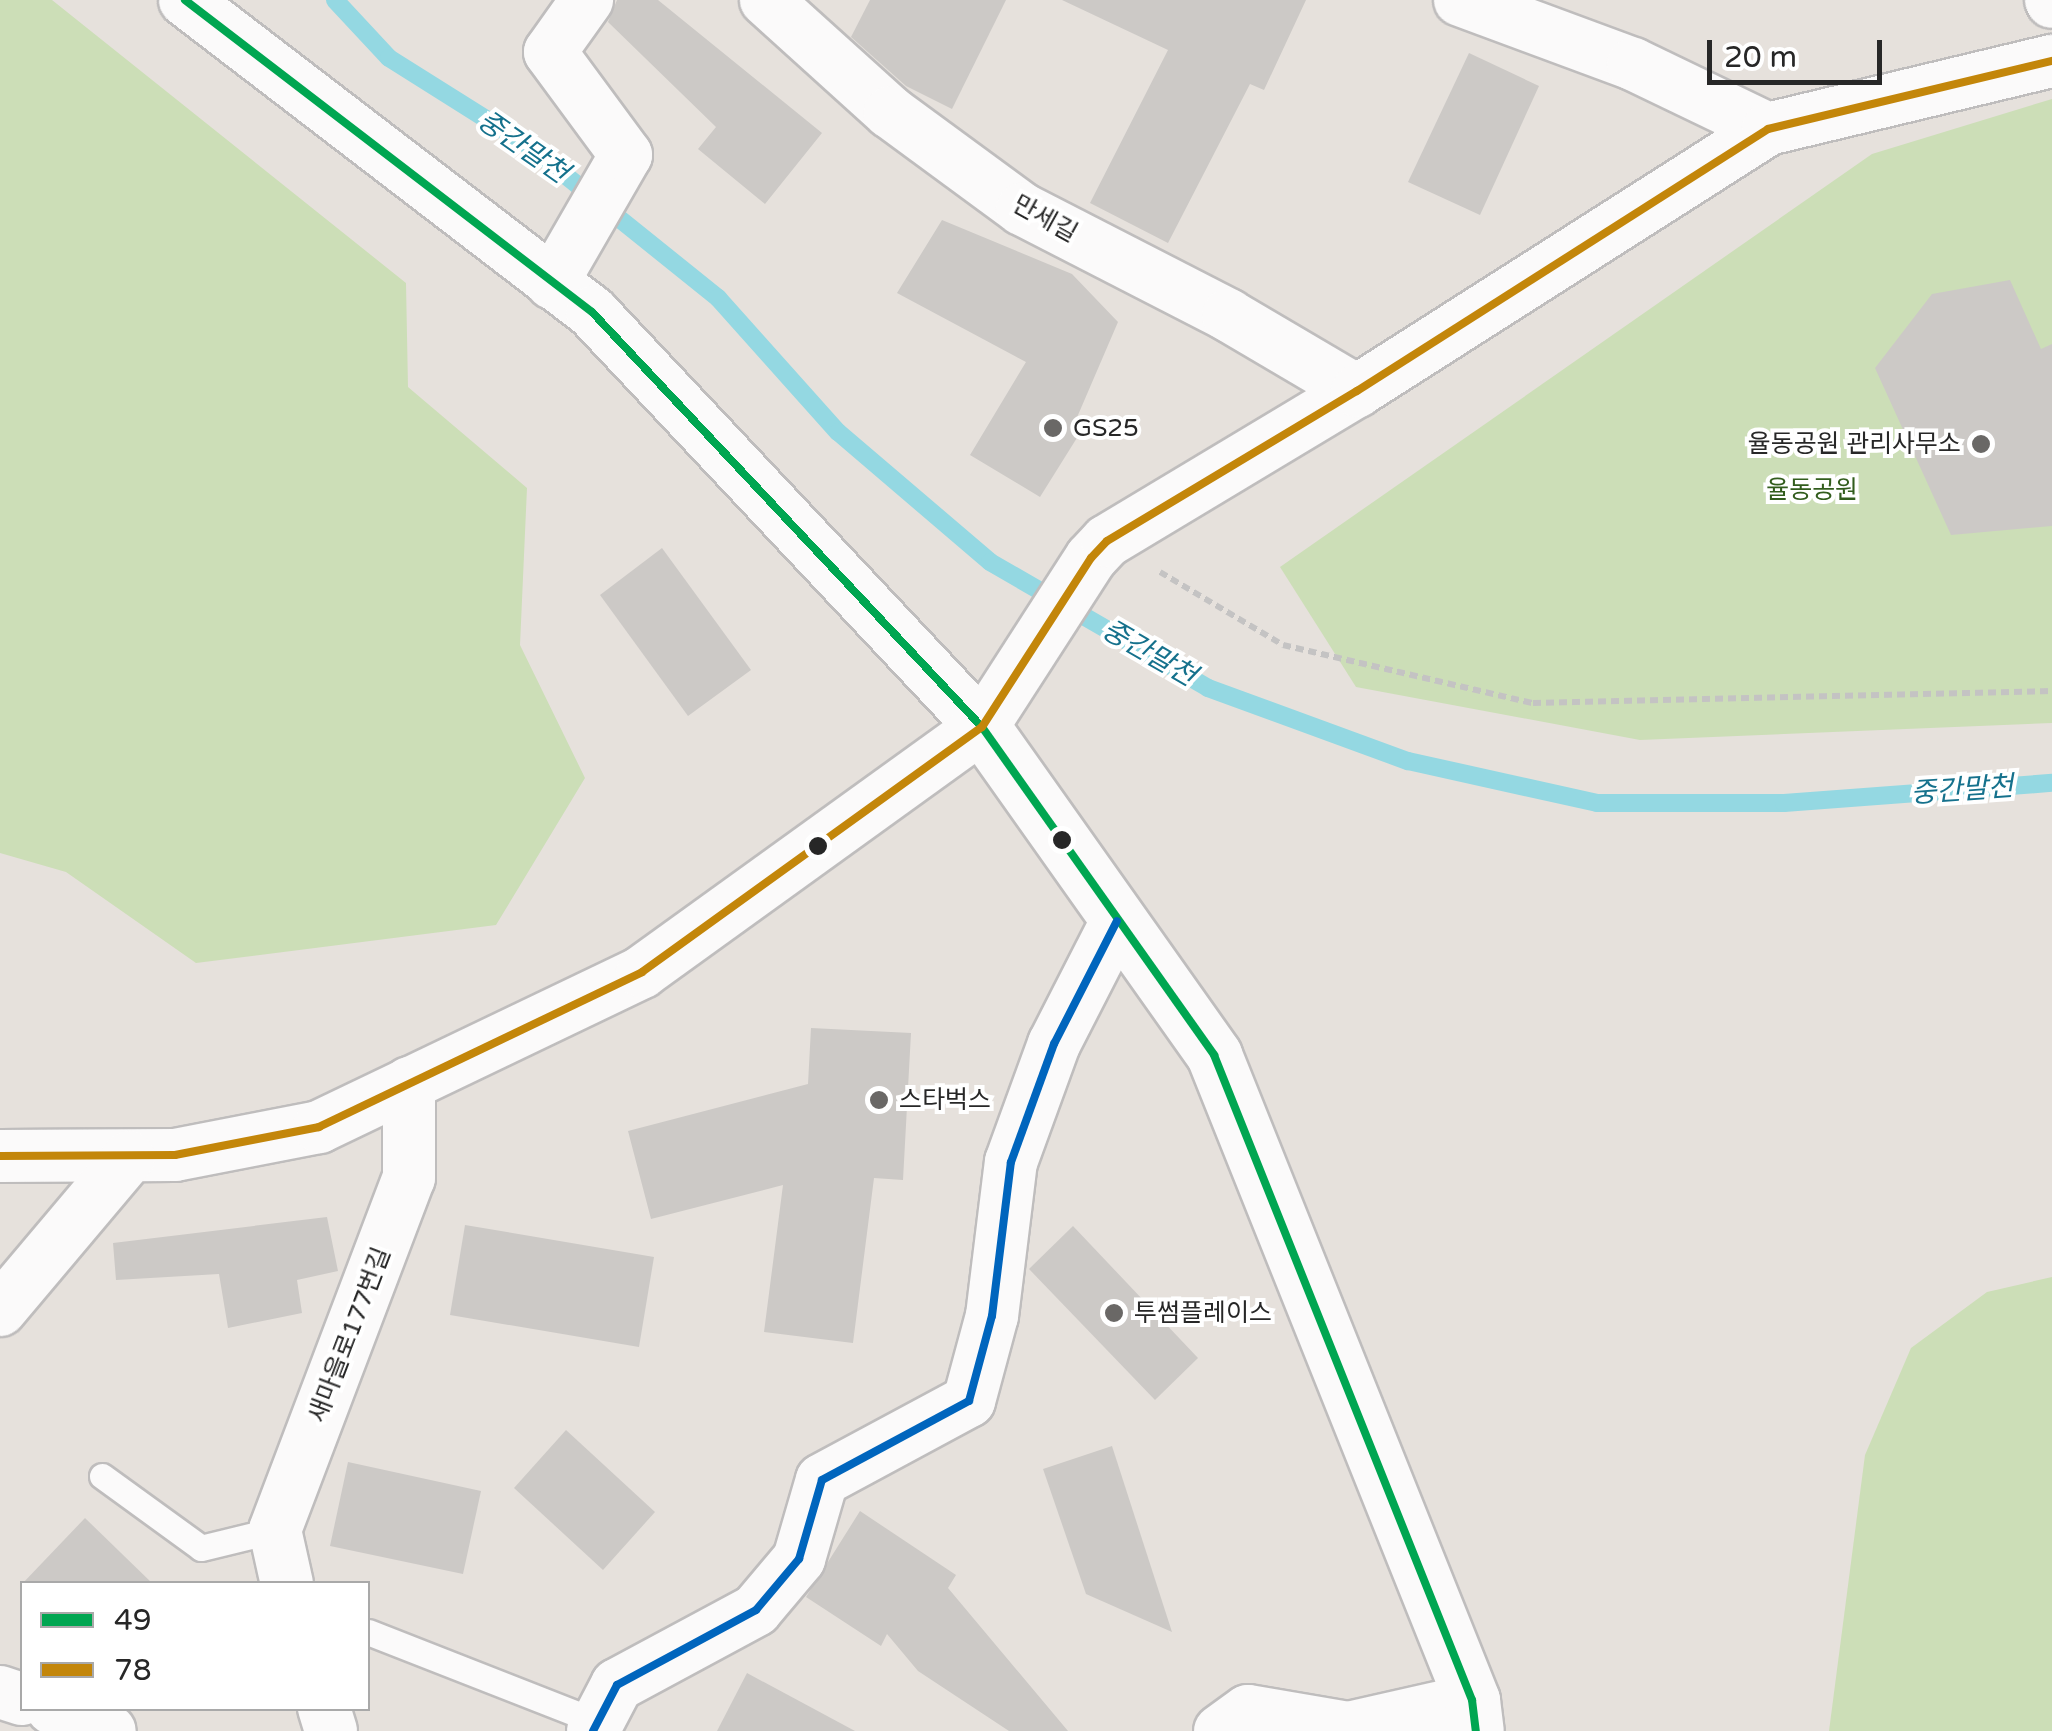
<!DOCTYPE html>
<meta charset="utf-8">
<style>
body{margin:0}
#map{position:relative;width:2052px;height:1731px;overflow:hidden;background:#e6e1dc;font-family:"Varela Round","Noto Sans KR",sans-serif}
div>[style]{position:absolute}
.green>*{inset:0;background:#ccdeb7}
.stream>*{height:18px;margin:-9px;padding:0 9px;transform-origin:9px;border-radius:9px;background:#94d8e2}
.building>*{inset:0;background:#ccc9c6}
.path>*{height:6px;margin-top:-3px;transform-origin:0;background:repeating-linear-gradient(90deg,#c4c3c3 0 8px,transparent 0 13px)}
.roads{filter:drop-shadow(2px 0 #bfbdbd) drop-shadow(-2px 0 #bfbdbd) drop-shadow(0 2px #bfbdbd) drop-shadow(0 -2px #bfbdbd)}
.service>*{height:25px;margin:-12.5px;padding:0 12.5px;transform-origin:12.5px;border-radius:12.5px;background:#fbfafa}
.minor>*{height:52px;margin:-26px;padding:0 26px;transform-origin:26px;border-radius:26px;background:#fbfafa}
.tertiary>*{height:55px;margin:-27.5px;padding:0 27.5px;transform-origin:27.5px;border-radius:27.5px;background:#fbfafa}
.bus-1>*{height:8px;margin:-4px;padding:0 4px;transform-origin:4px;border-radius:4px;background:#00a651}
.bus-2>*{height:8px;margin:-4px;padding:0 4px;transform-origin:4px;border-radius:4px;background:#c3860a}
.bus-3>*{height:8px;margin:-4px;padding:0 4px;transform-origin:4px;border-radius:4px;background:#0065bd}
.dots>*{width:28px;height:28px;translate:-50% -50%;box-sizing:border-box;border:5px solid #fff;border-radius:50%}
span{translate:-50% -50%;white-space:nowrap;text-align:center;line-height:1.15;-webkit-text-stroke:8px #fff;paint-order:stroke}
.street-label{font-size:25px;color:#272727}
.poi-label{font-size:25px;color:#272727}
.left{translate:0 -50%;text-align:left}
.right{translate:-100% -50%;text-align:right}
.park-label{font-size:25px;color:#325d1d}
.water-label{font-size:28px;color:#15718c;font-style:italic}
.legend{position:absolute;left:20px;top:1581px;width:350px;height:130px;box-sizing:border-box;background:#fff;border:2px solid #a9a9a9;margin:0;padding:12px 18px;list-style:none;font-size:30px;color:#272727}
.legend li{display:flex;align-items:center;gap:20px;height:50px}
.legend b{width:50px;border:2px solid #a9a9a9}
.scale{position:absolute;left:1707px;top:40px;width:175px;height:45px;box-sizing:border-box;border:5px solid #272727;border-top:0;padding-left:12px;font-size:30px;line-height:35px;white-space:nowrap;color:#272727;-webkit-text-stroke:8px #fff;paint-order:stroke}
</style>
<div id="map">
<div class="green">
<div style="clip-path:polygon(0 0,52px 0,406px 283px,408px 387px,527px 488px,520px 645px,585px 778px,496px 925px,196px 963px,66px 872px,0 853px)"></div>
<div style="clip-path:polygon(2052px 99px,2052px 723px,1640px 740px,1356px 687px,1280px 567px,1872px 154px)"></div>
<div style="clip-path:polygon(2052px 1277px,2052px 1731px,1829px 1731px,1865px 1455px,1911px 1348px,1987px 1292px)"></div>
</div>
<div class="stream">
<div style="left:335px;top:0;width:79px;rotate:47deg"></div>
<div style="left:389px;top:58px;width:165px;rotate:32.2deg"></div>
<div style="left:529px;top:146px;width:243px;rotate:38.8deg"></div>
<div style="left:718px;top:298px;width:180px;rotate:48.2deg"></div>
<div style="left:838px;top:432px;width:200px;rotate:40.5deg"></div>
<div style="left:990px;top:562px;width:252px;rotate:30deg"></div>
<div style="left:1208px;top:688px;width:213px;rotate:20.1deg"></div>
<div style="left:1408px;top:761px;width:194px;rotate:12.5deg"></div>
<div style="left:1597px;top:803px;width:187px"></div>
<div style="left:1784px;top:803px;width:269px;rotate:-4.3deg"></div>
</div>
<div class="building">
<div style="clip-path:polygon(617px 0,658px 0,822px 133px,765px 204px,698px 149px,716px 127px,608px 22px)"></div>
<div style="clip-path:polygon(870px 0,1006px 0,952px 109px,906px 86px,851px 37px)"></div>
<div style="clip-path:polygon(1062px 0,1306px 0,1264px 90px,1250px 84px,1168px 243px,1090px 203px,1168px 50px)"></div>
<div style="clip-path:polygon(1469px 53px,1539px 86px,1480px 215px,1408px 182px)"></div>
<div style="clip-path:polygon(942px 220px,1072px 274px,1118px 322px,1072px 429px,1080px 433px,1040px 497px,970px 455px,1026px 362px,897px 293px)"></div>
<div style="clip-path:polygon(2010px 280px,2041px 349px,2052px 344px,2052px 526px,1951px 535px,1875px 368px,1932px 294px)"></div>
<div style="clip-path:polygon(662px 548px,751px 670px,688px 716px,600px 595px)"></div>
<div style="clip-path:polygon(811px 1028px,911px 1033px,903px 1180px,874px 1178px,853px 1343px,764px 1332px,783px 1185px,651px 1219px,628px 1131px,808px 1084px)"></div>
<div style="clip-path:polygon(327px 1217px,338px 1271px,297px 1280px,302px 1313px,228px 1328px,219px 1274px,116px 1280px,113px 1243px)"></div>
<div style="clip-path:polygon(465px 1225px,654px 1257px,639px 1347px,450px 1315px)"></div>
<div style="clip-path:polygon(1073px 1226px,1198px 1358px,1155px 1400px,1029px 1269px)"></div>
<div style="clip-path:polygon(566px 1430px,655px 1512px,603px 1570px,514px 1488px)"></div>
<div style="clip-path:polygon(1112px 1446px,1172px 1632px,1086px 1594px,1043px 1469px)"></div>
<div style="clip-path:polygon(348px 1462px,481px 1491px,463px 1574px,330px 1546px)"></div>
<div style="clip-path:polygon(860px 1511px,956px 1575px,948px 1588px,1068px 1731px,1009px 1731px,918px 1671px,887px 1634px,881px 1646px,806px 1597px)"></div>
<div style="clip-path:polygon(85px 1518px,153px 1584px,22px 1584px)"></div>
<div style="clip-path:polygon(747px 1673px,855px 1731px,717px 1731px)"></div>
</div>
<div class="path">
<div style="left:1160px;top:572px;width:143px;rotate:30.7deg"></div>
<div style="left:1283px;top:645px;width:257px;rotate:13.1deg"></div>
<div style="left:1533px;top:703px;width:519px;rotate:-1.32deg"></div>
</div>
<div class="roads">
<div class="service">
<div style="left:102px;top:1476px;width:122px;rotate:36deg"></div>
<div style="left:201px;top:1548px;width:76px;rotate:-13.7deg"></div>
<div style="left:368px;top:1632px;width:247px;rotate:21.4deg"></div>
</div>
<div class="minor">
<div style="left:185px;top:0;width:513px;rotate:37.47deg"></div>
<div style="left:592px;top:312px;width:569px;rotate:46.78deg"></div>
<div style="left:766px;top:0;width:167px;rotate:42.1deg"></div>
<div style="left:890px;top:112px;width:164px;rotate:36.3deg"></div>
<div style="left:1022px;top:209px;width:232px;rotate:27.2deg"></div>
<div style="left:1228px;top:315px;width:150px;rotate:30.5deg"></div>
<div style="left:1460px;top:0;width:184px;rotate:20.3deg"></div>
<div style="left:1633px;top:64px;width:150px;rotate:25.7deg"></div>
<div style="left:2051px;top:0;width:2px;rotate:63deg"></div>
<div style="left:552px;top:283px;width:148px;rotate:-60deg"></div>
<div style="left:626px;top:155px;width:128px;rotate:-126.4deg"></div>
<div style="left:550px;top:52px;width:64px;rotate:-54.6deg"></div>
<div style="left:0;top:1156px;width:175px;rotate:-0.3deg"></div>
<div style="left:175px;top:1155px;width:147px;rotate:-11deg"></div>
<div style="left:319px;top:1127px;width:358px;rotate:-25.6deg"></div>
<div style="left:642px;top:972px;width:419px;rotate:-35.8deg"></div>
<div style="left:982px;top:727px;width:201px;rotate:-57.2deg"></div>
<div style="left:1091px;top:558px;width:23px;rotate:-47deg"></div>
<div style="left:1107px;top:541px;width:292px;rotate:-31deg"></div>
<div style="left:1357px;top:391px;width:487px;rotate:-32.5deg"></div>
<div style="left:1768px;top:129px;width:292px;rotate:-13.5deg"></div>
<div style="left:0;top:1310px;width:200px;rotate:-49.9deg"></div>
<div style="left:287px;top:1584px;width:55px;rotate:-102.5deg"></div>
<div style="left:275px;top:1530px;width:377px;rotate:-69.2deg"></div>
<div style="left:409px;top:1178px;width:95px;rotate:-90deg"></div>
<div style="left:0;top:1692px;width:23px;rotate:18deg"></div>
<div style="left:52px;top:1708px;width:62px;rotate:21.6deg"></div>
<div style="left:324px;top:1708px;width:24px;rotate:73deg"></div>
<div style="left:593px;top:1731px;width:52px;rotate:-62.4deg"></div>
<div style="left:617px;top:1685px;width:158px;rotate:-28.3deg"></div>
<div style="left:756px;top:1610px;width:67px;rotate:-49.9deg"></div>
<div style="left:799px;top:1559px;width:82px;rotate:-73.8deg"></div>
<div style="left:822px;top:1480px;width:167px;rotate:-28.3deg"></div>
<div style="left:969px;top:1401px;width:88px;rotate:-74.9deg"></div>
<div style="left:992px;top:1316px;width:155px;rotate:-83deg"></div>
<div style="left:1011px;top:1162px;width:126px;rotate:-70deg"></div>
<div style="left:1054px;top:1044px;width:138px;rotate:-62.9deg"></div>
<div style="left:1220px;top:1731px;width:34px;rotate:-36deg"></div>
<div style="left:1248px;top:1711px;width:101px;rotate:9.6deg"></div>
<div style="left:1348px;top:1728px;width:127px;rotate:-12.7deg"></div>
</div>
<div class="tertiary">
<div style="left:982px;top:727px;width:402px;rotate:54.7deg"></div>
<div style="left:1214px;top:1055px;width:695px;rotate:68.2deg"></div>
<div style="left:1472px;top:1700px;width:31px;rotate:83deg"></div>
</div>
</div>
<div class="bus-1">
<div style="left:185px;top:0;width:513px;rotate:37.47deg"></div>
<div style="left:592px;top:312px;width:569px;rotate:46.78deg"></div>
<div style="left:982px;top:727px;width:402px;rotate:54.7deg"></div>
<div style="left:1214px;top:1055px;width:695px;rotate:68.2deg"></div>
<div style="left:1472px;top:1700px;width:31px;rotate:83deg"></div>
</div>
<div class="bus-2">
<div style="left:0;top:1156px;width:175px;rotate:-0.3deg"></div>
<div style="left:175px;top:1155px;width:147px;rotate:-11deg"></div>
<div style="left:319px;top:1127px;width:358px;rotate:-25.6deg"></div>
<div style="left:642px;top:972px;width:419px;rotate:-35.8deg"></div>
<div style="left:982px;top:727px;width:201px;rotate:-57.2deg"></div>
<div style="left:1091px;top:558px;width:23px;rotate:-47deg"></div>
<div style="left:1107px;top:541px;width:292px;rotate:-31deg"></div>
<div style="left:1357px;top:391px;width:487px;rotate:-32.5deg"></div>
<div style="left:1768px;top:129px;width:292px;rotate:-13.5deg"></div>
</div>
<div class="bus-3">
<div style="left:593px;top:1731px;width:52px;rotate:-62.4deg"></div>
<div style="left:617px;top:1685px;width:158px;rotate:-28.3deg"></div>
<div style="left:756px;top:1610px;width:67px;rotate:-49.9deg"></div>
<div style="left:799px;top:1559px;width:82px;rotate:-73.8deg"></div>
<div style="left:822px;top:1480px;width:167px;rotate:-28.3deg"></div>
<div style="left:969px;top:1401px;width:88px;rotate:-74.9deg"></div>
<div style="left:992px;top:1316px;width:155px;rotate:-83deg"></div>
<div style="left:1011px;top:1162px;width:126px;rotate:-70deg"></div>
<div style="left:1054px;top:1044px;width:138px;rotate:-62.9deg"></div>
</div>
<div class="dots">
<div style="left:1053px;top:428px;background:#6a6866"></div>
<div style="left:1981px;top:444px;background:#6a6866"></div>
<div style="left:1062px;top:840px;background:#272727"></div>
<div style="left:818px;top:846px;background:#272727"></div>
<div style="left:879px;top:1100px;background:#6a6866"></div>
<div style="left:1114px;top:1313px;background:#6a6866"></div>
</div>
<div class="street-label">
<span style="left:1045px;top:219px;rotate:29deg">만세길</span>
<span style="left:350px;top:1335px;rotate:-69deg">새마을로177번길</span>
</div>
<div class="poi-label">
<span class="left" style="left:1073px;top:428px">GS25</span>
<span class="right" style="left:1961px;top:444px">율동공원 관리사무소</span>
<span class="left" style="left:899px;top:1100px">스타벅스</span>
<span class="left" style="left:1134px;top:1313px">투썸플레이스</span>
</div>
<div class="park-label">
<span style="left:1812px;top:490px">율동공원</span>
</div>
<div class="water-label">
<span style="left:523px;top:147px;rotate:35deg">중간말천</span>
<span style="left:1149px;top:653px;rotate:30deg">중간말천</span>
<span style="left:1962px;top:790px;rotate:-4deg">중간말천</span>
</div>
<ul class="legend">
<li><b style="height:12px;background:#00a651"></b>49</li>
<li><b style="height:12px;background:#c3860a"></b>78</li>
</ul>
<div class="scale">20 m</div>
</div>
